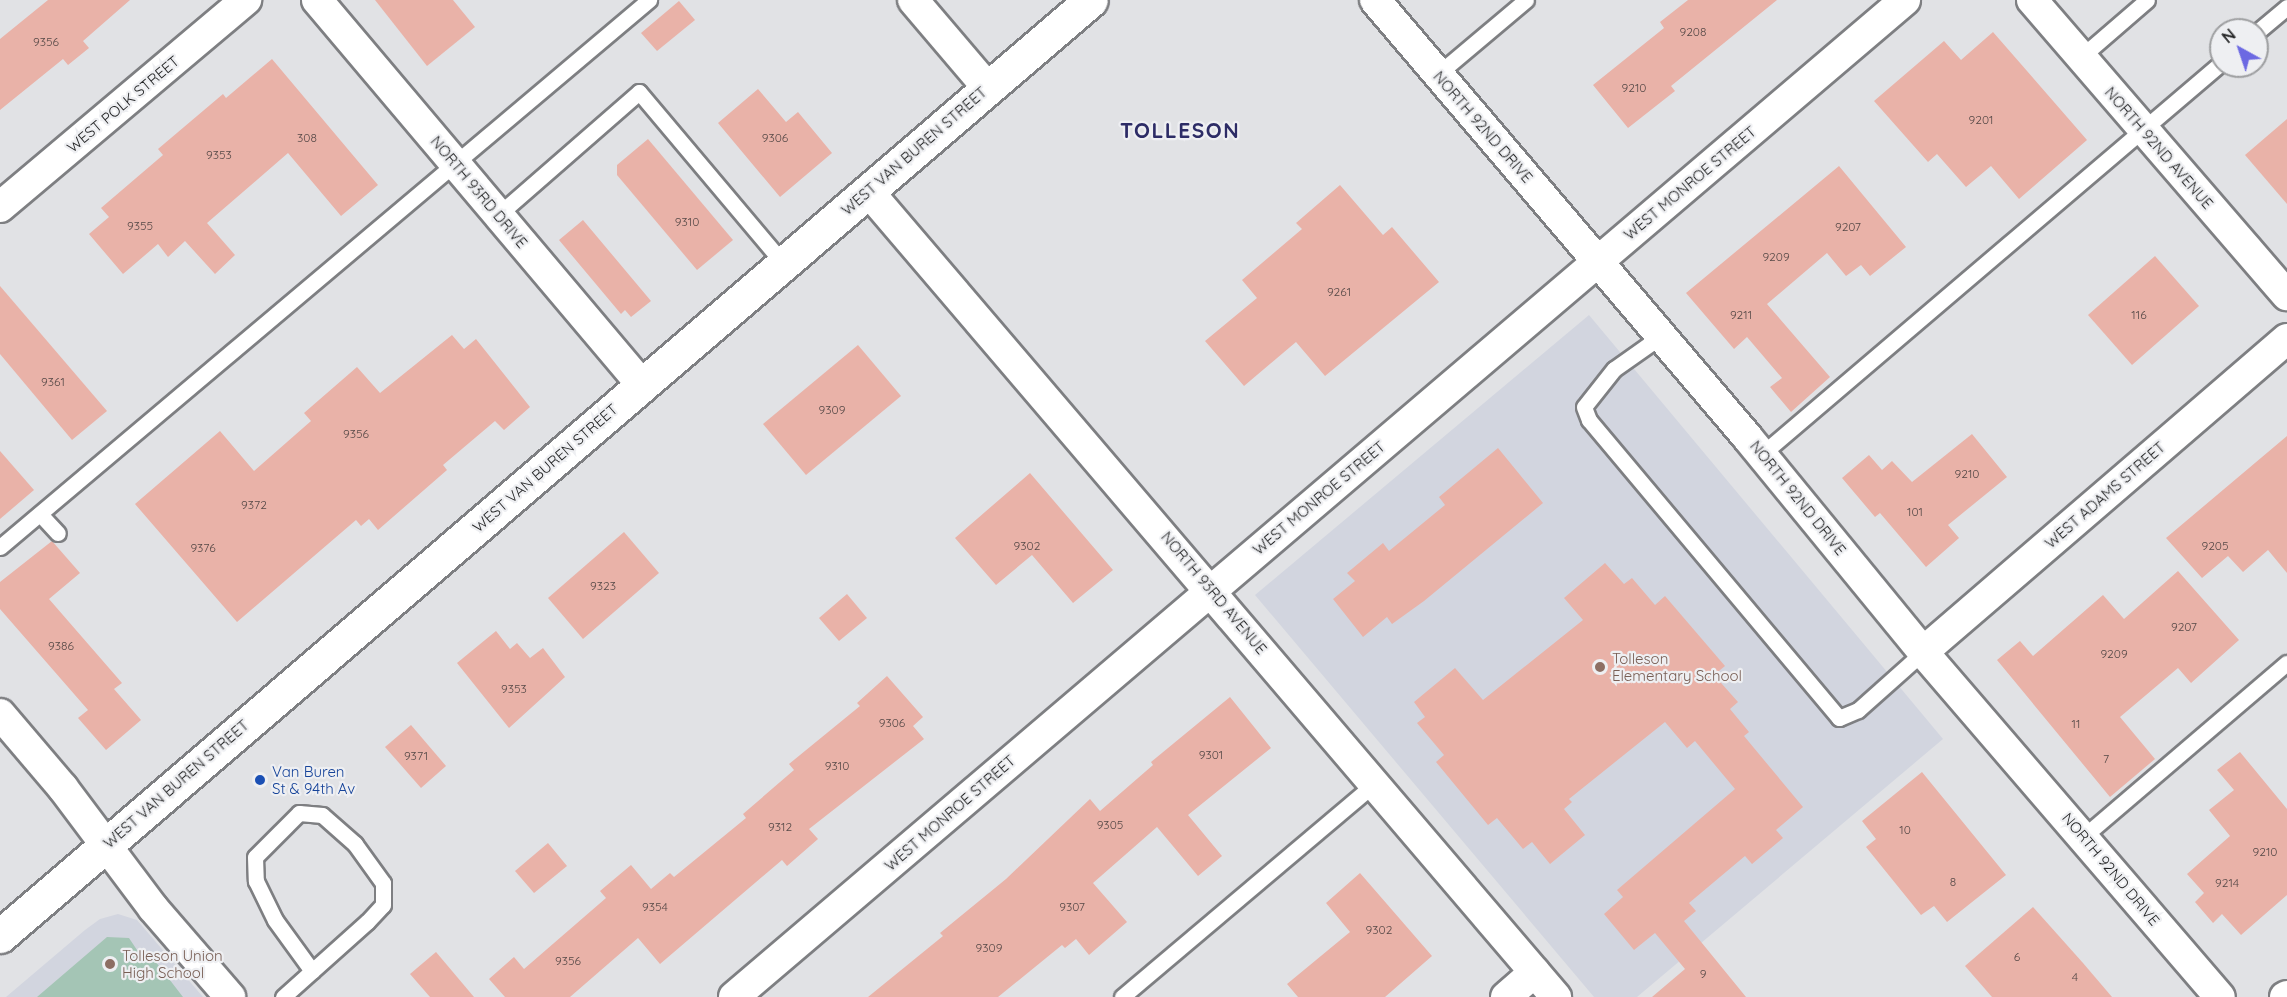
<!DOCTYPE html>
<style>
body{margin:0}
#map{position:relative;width:2287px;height:997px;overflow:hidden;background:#e1e2e5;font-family:Quicksand,sans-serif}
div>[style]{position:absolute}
.built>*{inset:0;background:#d2d5df}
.green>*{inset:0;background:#a4c5b5}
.building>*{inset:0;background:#e9b2a8}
.roads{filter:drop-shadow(2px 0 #7e7f82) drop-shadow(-2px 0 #7e7f82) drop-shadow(0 2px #7e7f82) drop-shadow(0 -2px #7e7f82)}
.service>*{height:15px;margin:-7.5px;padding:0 7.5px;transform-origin:7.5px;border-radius:7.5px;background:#fff}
.minor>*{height:30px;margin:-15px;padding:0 15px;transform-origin:15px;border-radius:15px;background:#fff}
.primary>*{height:33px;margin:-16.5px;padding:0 16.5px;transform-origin:16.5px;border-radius:16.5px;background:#fff}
.dots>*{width:16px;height:16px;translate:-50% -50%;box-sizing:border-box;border:3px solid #eeeff2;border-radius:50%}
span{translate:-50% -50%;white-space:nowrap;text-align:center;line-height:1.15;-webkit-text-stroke:4.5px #eeeff2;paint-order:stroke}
.number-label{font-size:12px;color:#564947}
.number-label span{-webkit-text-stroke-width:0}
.street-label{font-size:15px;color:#252627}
.education-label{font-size:15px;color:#785e54}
.left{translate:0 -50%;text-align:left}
.transit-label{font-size:15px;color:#164399}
.district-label{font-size:21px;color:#2d2c66;font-weight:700;letter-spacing:1.5px}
.north{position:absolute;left:2209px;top:18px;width:60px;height:60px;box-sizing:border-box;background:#eeeff2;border:2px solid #9e9fa1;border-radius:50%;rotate:320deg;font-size:16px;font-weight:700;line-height:24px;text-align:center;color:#252627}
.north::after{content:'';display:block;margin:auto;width:21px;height:27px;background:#6c69e2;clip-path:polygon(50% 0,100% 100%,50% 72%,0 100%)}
</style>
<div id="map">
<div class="built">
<div style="clip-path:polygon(1589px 315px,1943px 739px,1637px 997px,1594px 997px,1255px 595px)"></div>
<div style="clip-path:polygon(118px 914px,137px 920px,203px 997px,6px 997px,85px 930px,100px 919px)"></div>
</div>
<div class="green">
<div style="clip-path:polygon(107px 937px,129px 938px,137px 950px,149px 953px,183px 997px,37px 997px)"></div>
</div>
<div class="building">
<div style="clip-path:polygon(48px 0,130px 0,83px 41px,89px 48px,68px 65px,63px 59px,0 110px,0 39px)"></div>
<div style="clip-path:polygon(375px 0,453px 0,475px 27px,427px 66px)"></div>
<div style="clip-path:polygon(1688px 0,1777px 0,1671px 86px,1675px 91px,1628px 128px,1593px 85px,1664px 28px,1660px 22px)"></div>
<div style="clip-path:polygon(679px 1px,695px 20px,657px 51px,641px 33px)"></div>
<div style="clip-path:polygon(1993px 32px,2087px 140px,2019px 199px,1991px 166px,1966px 187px,1937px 154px,1928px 162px,1874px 101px,1944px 41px,1961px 60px)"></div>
<div style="clip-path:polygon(272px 59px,378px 185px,341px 216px,288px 153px,207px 223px,235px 255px,215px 274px,185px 241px,168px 257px,158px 244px,123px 274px,89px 234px,109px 217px,101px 208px,163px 155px,158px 149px,223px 94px,226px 98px)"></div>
<div style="clip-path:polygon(758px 89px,786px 122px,798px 112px,832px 153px,780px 197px,718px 123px)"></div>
<div style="clip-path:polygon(2287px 119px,2287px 204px,2245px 155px)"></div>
<div style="clip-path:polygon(648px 139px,733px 240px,697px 270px,617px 175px,617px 165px)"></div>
<div style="clip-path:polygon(1839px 166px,1906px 247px,1870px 276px,1861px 265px,1846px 276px,1827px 253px,1767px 304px,1830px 377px,1791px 412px,1770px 387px,1782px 378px,1747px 337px,1734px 349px,1686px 293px)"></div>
<div style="clip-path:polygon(1340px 185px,1383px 235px,1392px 227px,1439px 282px,1325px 376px,1296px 342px,1244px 386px,1205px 341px,1257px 298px,1242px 280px,1302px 229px,1296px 223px)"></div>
<div style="clip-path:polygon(583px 220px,651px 301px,631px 317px,625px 310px,621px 314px,559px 240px)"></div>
<div style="clip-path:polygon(2155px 256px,2199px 306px,2132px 365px,2088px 315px)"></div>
<div style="clip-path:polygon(0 286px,107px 411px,72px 440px,0 354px)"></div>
<div style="clip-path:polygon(452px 335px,464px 349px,476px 339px,530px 407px,504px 430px,495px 421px,443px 465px,447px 470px,378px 530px,369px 519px,361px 526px,356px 520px,237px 622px,135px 504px,220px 431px,254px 471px,311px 421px,304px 413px,357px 367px,380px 393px)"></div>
<div style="clip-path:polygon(858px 345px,901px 396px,806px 475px,763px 424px)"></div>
<div style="clip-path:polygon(1972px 434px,2007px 477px,1948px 525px,1959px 538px,1926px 567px,1880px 513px,1875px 517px,1842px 478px,1869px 455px,1882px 470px,1892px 461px,1912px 482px)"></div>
<div style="clip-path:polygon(2287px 436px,2287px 573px,2268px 550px,2243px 572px,2228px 556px,2202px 578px,2166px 538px)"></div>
<div style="clip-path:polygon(1498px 448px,1543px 503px,1424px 601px,1392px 624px,1387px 617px,1363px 637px,1333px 599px,1355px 581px,1347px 573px,1383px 543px,1389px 551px,1445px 505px,1439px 497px)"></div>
<div style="clip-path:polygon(0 451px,34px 490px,0 519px)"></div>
<div style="clip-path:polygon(1030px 473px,1113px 570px,1073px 603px,1032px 555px,996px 585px,955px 538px)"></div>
<div style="clip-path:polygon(624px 532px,659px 573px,583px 639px,548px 598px)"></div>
<div style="clip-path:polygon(52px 541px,80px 573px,49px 599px,122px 683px,114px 689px,141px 720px,106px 750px,78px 718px,88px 710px,0 609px,0 582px)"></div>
<div style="clip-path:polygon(1605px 563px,1624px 584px,1632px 578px,1655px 605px,1665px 596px,1725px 666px,1714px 675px,1738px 702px,1730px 709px,1749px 732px,1744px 736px,1803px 807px,1776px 830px,1783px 838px,1752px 864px,1745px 856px,1689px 903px,1696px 911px,1684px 921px,1746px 997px,1652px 997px,1685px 969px,1655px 933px,1634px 950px,1604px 914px,1623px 897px,1617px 890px,1735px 789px,1695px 741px,1687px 748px,1665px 722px,1569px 799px,1572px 802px,1564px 809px,1585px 835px,1550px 864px,1532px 842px,1523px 849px,1497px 818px,1488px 825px,1436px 762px,1444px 755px,1417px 723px,1425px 717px,1414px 702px,1455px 668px,1483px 700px,1583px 620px,1564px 598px)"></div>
<div style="clip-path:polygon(2178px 571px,2239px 640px,2191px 683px,2178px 668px,2120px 717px,2155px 759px,2110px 797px,1997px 660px,2020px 641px,2033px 656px,2103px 595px,2124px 619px)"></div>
<div style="clip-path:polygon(847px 594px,867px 618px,839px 641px,819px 618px)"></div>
<div style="clip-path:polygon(496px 631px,510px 649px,517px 643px,530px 658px,543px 648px,565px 677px,509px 728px,457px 663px)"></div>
<div style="clip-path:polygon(887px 676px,923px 717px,913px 726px,924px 739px,809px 829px,818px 839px,787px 866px,782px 860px,660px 964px,638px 938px,570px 997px,505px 997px,489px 979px,514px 957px,524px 969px,606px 898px,600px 891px,631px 865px,651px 889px,670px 873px,674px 877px,746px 818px,743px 814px,794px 770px,789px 764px,860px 706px,857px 703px)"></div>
<div style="clip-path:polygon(1230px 697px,1271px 748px,1188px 815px,1222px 856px,1198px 876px,1157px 827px,1093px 883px,1127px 922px,1089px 955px,1076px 939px,1065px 948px,1062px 945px,998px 997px,868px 997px,943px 936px,940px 933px,1006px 879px,1090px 799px,1100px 811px,1153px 765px,1151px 762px)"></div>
<div style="clip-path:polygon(411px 725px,446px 766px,421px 788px,385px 747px)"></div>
<div style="clip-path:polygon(2240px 752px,2287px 809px,2287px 895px,2241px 935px,2222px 914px,2213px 923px,2195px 902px,2204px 893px,2187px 874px,2230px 836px,2209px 810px,2234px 790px,2217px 770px)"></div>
<div style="clip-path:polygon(1922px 772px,2006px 875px,1947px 922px,1934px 906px,1921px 915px,1866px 847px,1876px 839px,1862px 821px)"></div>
<div style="clip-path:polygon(548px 843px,567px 866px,534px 893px,515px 871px)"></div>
<div style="clip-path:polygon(1360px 873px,1432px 956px,1385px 997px,1298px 997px,1287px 984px,1350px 932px,1326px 903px)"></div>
<div style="clip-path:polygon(2033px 907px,2083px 963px,2112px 997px,1992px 997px,1965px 966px)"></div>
<div style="clip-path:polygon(436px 952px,474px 997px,430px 997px,410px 974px)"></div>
</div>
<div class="roads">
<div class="service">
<div style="left:2257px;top:32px;width:39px;rotate:-40deg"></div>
<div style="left:2081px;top:57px;width:87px;rotate:-40.8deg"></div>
<div style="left:1438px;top:74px;width:115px;rotate:-40.1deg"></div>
<div style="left:498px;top:215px;width:187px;rotate:-41.1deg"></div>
<div style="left:639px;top:92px;width:225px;rotate:49.9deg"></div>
<div style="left:1661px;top:336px;width:57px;rotate:144.9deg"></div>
<div style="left:1614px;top:369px;width:48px;rotate:128.3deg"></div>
<div style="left:1584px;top:407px;width:14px;rotate:69deg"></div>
<div style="left:1589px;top:420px;width:389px;rotate:50deg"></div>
<div style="left:1839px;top:718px;width:21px;rotate:-23deg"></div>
<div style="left:1858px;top:710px;width:87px;rotate:-41.7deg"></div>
<div style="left:1762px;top:454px;width:603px;rotate:-40.43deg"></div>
<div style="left:40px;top:514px;width:26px;rotate:47deg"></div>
<div style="left:0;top:547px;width:849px;rotate:-40.13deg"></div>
<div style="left:2083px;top:837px;width:268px;rotate:-40.5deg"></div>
<div style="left:283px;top:997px;width:113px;rotate:-41.8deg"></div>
<div style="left:367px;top:922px;width:23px;rotate:-47deg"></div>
<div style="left:383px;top:905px;width:22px;rotate:-90deg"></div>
<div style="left:383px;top:883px;width:48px;rotate:-125.7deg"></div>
<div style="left:355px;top:844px;width:44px;rotate:-138.7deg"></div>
<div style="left:322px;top:815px;width:23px;rotate:-175deg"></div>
<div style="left:299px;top:813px;width:62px;rotate:135deg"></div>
<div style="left:255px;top:857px;width:24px;rotate:88deg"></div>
<div style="left:256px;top:881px;width:43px;rotate:64deg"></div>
<div style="left:275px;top:920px;width:63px;rotate:54deg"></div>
<div style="left:1122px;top:997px;width:331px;rotate:-40.2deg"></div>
</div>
<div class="minor">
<div style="left:317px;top:0;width:504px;rotate:49.83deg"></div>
<div style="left:913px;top:0;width:116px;rotate:49.6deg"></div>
<div style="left:1375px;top:0;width:575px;rotate:49.58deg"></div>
<div style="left:1748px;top:438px;width:276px;rotate:50.7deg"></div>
<div style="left:1923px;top:652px;width:455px;rotate:49.3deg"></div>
<div style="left:2032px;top:0;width:390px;rotate:49.2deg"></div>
<div style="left:868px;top:191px;width:1060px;rotate:49.52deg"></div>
<div style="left:0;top:207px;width:322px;rotate:-40.1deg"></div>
<div style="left:1923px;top:652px;width:480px;rotate:-40.7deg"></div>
<div style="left:0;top:714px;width:97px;rotate:49.6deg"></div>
<div style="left:63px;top:788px;width:150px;rotate:53.1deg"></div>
<div style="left:153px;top:908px;width:118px;rotate:49.1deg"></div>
<div style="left:734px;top:997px;width:1538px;rotate:-40.41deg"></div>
<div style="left:1506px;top:997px;width:38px;rotate:-41deg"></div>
<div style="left:2285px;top:997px;width:2px;rotate:-27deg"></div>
</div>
<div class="primary">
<div style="left:0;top:936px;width:1437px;rotate:-40.63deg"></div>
</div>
</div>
<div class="dots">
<div style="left:1600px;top:667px;background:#8d6e63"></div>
<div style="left:260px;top:780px;background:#1a4fb4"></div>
<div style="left:110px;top:964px;background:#8d6e63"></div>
</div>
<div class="number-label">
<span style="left:1693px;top:32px">9208</span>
<span style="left:46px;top:42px">9356</span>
<span style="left:1634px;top:88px">9210</span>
<span style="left:1981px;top:120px">9201</span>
<span style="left:307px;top:138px">308</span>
<span style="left:775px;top:138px">9306</span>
<span style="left:219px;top:155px">9353</span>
<span style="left:687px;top:222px">9310</span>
<span style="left:140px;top:226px">9355</span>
<span style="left:1848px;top:227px">9207</span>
<span style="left:1776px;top:257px">9209</span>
<span style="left:1339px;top:292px">9261</span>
<span style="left:1741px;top:315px">9211</span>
<span style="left:2139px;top:315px">116</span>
<span style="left:53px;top:382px">9361</span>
<span style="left:832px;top:410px">9309</span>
<span style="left:356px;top:434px">9356</span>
<span style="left:1967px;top:474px">9210</span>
<span style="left:254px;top:505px">9372</span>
<span style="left:1915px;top:512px">101</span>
<span style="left:1027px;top:546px">9302</span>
<span style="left:2215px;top:546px">9205</span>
<span style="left:203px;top:548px">9376</span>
<span style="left:603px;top:586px">9323</span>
<span style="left:2184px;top:627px">9207</span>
<span style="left:61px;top:646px">9386</span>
<span style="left:2114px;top:654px">9209</span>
<span style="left:514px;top:689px">9353</span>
<span style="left:892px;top:723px">9306</span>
<span style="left:2076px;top:724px">11</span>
<span style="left:1211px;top:755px">9301</span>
<span style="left:416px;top:756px">9371</span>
<span style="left:2106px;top:759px">7</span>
<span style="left:837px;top:766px">9310</span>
<span style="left:1110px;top:825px">9305</span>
<span style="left:780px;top:827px">9312</span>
<span style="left:1905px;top:830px">10</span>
<span style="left:2265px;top:852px">9210</span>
<span style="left:1953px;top:882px">8</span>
<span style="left:2227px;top:883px">9214</span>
<span style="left:655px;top:907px">9354</span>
<span style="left:1072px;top:907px">9307</span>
<span style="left:1379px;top:930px">9302</span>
<span style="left:989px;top:948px">9309</span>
<span style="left:2017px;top:957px">6</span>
<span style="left:568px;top:961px">9356</span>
<span style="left:1703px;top:974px">9</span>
<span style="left:2075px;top:977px">4</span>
</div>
<div class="street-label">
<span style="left:123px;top:104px;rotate:-40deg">WEST POLK STREET</span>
<span style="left:1483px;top:127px;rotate:49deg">NORTH 92ND DRIVE</span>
<span style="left:2159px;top:148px;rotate:49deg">NORTH 92ND AVENUE</span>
<span style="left:914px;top:151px;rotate:-41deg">WEST VAN BUREN STREET</span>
<span style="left:1690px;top:183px;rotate:-40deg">WEST MONROE STREET</span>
<span style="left:479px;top:192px;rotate:50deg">NORTH 93RD DRIVE</span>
<span style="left:545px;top:468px;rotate:-41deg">WEST VAN BUREN STREET</span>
<span style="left:2105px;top:495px;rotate:-41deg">WEST ADAMS STREET</span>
<span style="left:1319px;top:498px;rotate:-40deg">WEST MONROE STREET</span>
<span style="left:1798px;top:498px;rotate:51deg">NORTH 92ND DRIVE</span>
<span style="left:1214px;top:593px;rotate:50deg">NORTH 93RD AVENUE</span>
<span style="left:176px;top:784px;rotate:-41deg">WEST VAN BUREN STREET</span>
<span style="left:950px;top:813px;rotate:-41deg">WEST MONROE STREET</span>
<span style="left:2111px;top:869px;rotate:50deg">NORTH 92ND DRIVE</span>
</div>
<div class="education-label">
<span class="left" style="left:1612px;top:667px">Tolleson<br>Elementary School</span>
<span class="left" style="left:122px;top:964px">Tolleson Union<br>High School</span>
</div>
<div class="transit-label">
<span class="left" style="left:272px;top:780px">Van Buren<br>St &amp; 94th Av</span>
</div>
<div class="district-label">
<span style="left:1180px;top:130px">TOLLESON</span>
</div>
<div class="north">N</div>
</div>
